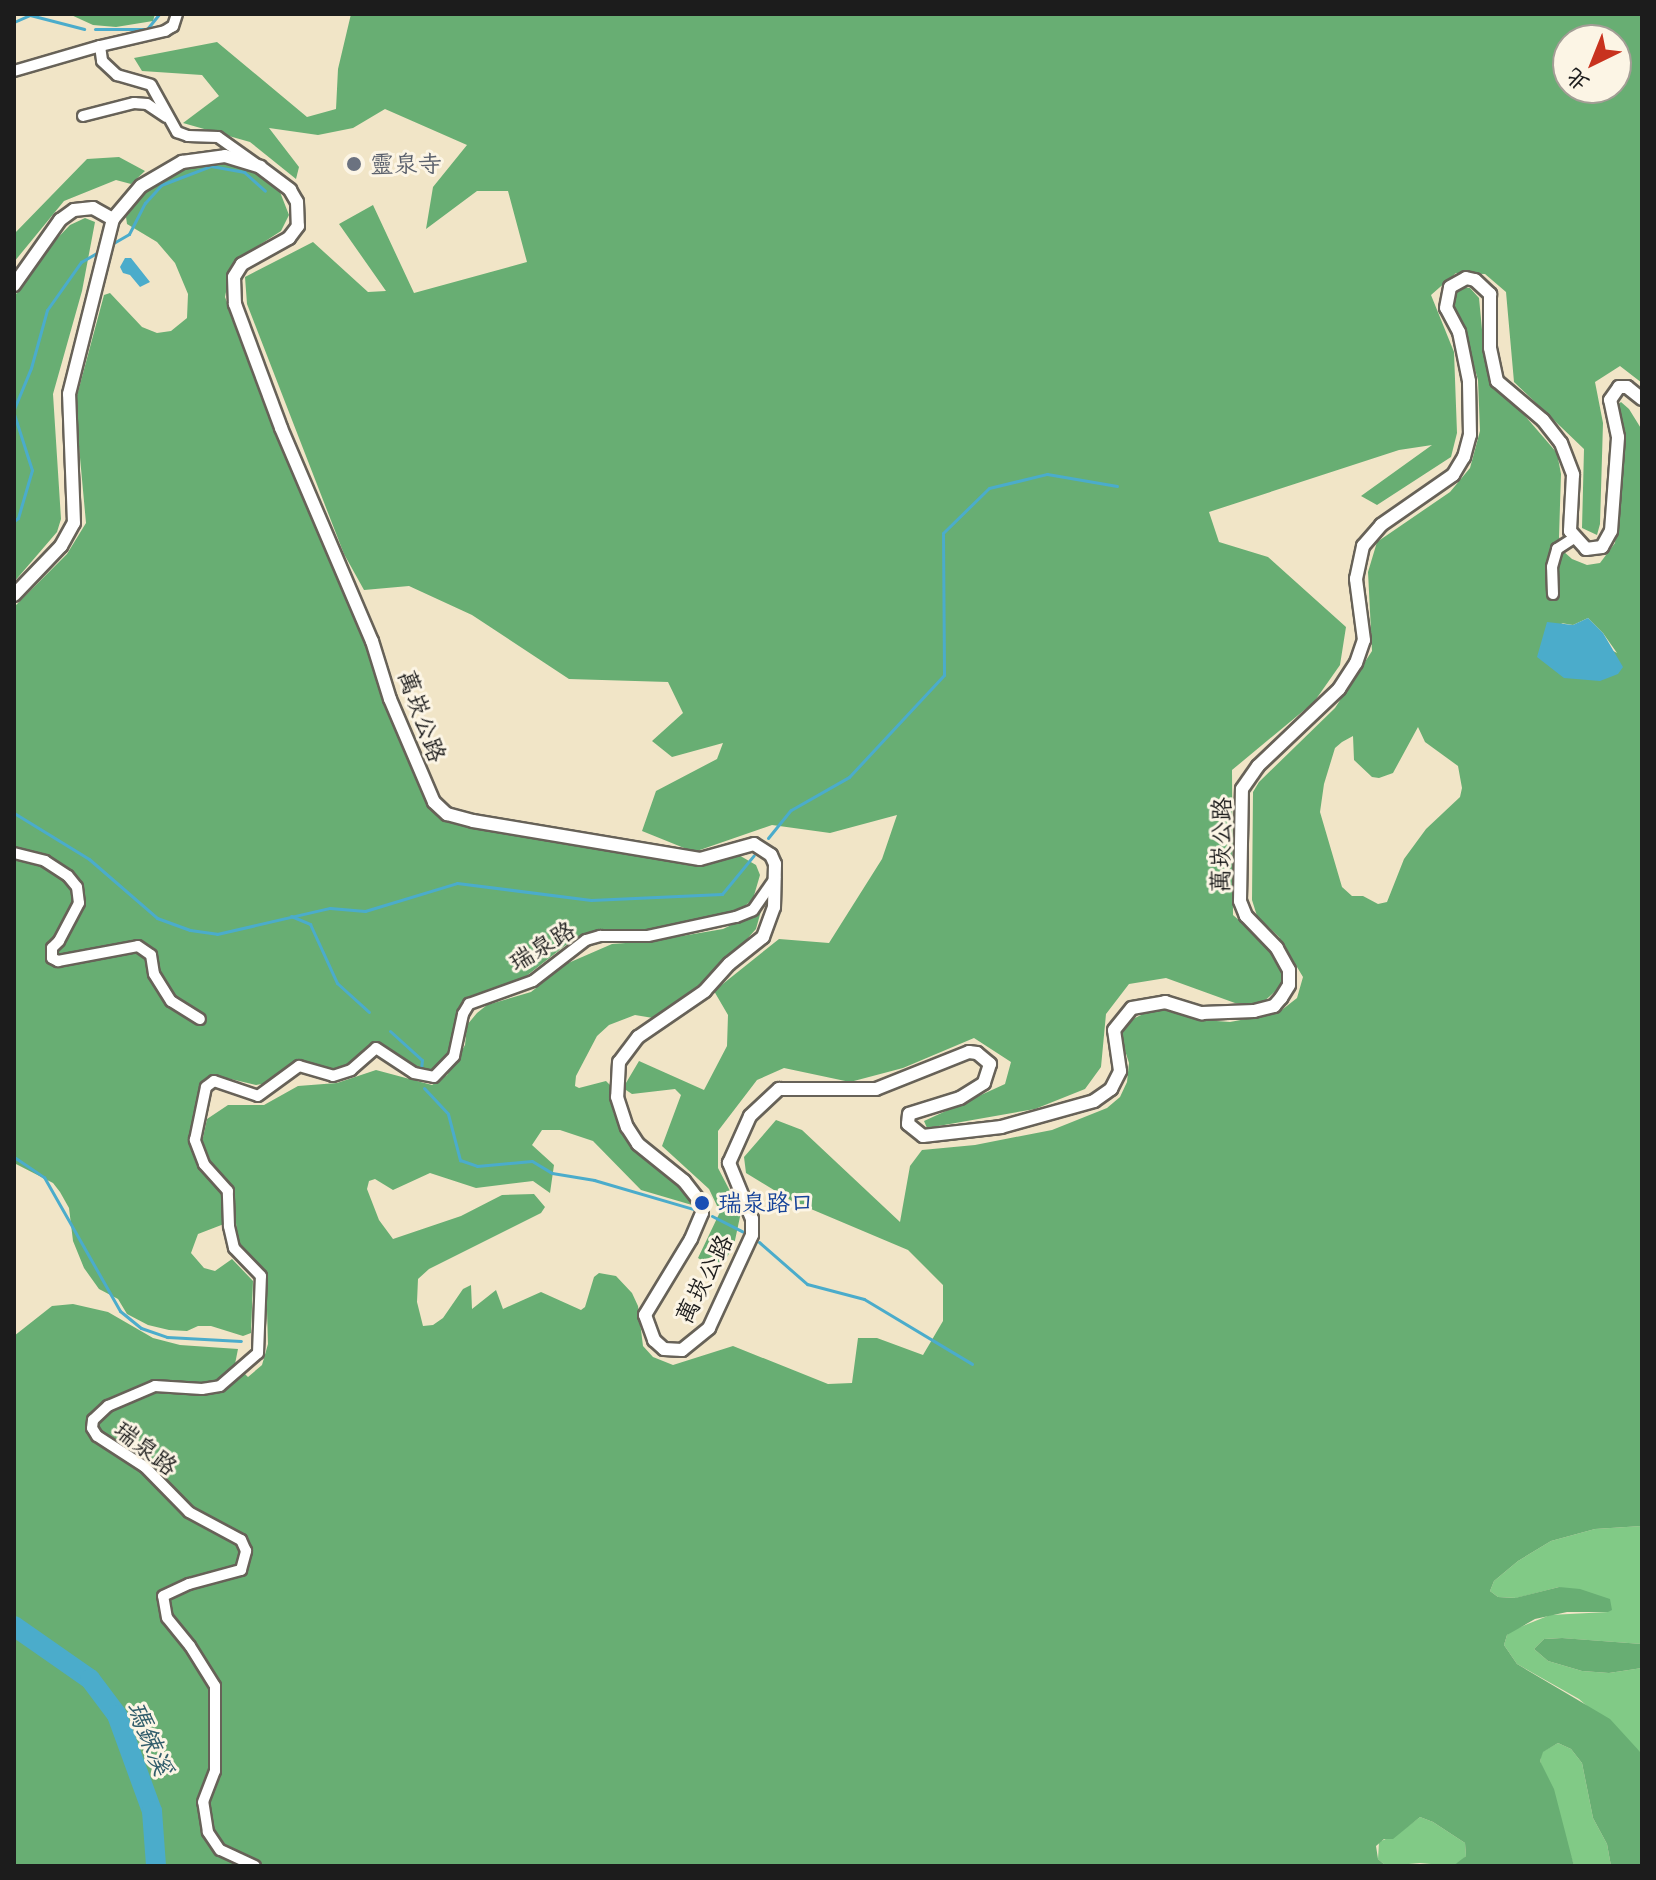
<!DOCTYPE html>
<meta charset="utf-8">
<style>
body{margin:0}
#map{position:relative;width:1656px;height:1880px;overflow:hidden;background:#f1e5c7;font-family:Delius,"LXGW WenKai TC",sans-serif}
div>[style]{position:absolute}
.green>*{inset:0;background:#81ca86}
.forest>*{inset:0;background:#68ae73}
.water>*{inset:0;background:#4baccb}
.stream>*{height:3px;margin:-1.5px;padding:0 1.5px;transform-origin:1.5px;border-radius:1.5px;background:#4baccb}
.river>*{height:20px;margin:-10px;padding:0 10px;transform-origin:10px;border-radius:10px;background:#4baccb}
.roads{filter:drop-shadow(2px 0 #676258) drop-shadow(-2px 0 #676258) drop-shadow(0 2px #676258) drop-shadow(0 -2px #676258)}
.minor>*{height:10px;margin:-5px;padding:0 5px;transform-origin:5px;border-radius:5px;background:#fff}
.tertiary>*{height:12px;margin:-6px;padding:0 6px;transform-origin:6px;border-radius:6px;background:#fff}
.dots>*{width:22px;height:22px;translate:-50% -50%;box-sizing:border-box;border:4px solid #fcf5e5;border-radius:50%}
span{translate:-50% -50%;white-space:nowrap;text-align:center;line-height:1.15;-webkit-text-stroke:6px #fcf5e5;paint-order:stroke}
.worship-label{font-size:24px;color:#5b616d}
.left{translate:0 -50%;text-align:left}
.street-label{font-size:24px;color:#1c1c1c}
.transit-label{font-size:24px;color:#164399}
.water-label{font-size:26px;color:#315d6b;font-style:italic}
.frame{position:absolute;inset:0;border:16px solid #1c1c1c;pointer-events:none}
.north{position:absolute;left:1552px;top:24px;width:80px;height:80px;box-sizing:border-box;background:#fcf5e5;border:2px solid #a29e95;border-radius:50%;rotate:223deg;font-size:22px;font-weight:700;line-height:32px;text-align:center;color:#1c1c1c}
.north::after{content:'';display:block;margin:auto;width:28px;height:36px;background:#c8321e;clip-path:polygon(50% 0,100% 100%,50% 72%,0 100%)}
</style>
<div id="map">
<div class="green">
<div style="clip-path:polygon(1642px 1526px,1642px 1644px,1561px 1638px,1544px 1639px,1534px 1649px,1548px 1661px,1582px 1671px,1609px 1673px,1642px 1668px,1642px 1754px,1579px 1699px,1517px 1664px,1504px 1645px,1507px 1635px,1513px 1630px,1550px 1615px,1608px 1612px,1559px 1587px,1516px 1598px,1498px 1597px,1490px 1591px,1494px 1581px,1518px 1561px,1551px 1541px,1595px 1529px)"></div>
<div style="clip-path:polygon(1558px 1743px,1571px 1749px,1582px 1763px,1593px 1818px,1607px 1844px,1611px 1866px,1574px 1866px,1540px 1761px,1542px 1752px)"></div>
<div style="clip-path:polygon(1420px 1817px,1433px 1822px,1465px 1843px,1466px 1856px,1461px 1861px,1453px 1866px,1420px 1863px,1386px 1866px,1378px 1859px,1379px 1842px,1399px 1833px)"></div>
</div>
<div class="forest">
<div style="clip-path:polygon(69px 14px,155px 14px,153px 21px,116px 27px,93px 25px)"></div>
<div style="clip-path:polygon(evenodd,351px 14px,1642px 14px,1642px 383px,1620px 366px,1595px 382px,1603px 423px,1600px 524px,1597px 535px,1582px 528px,1584px 449px,1514px 382px,1506px 292px,1485px 274px,1456px 273px,1431px 295px,1454px 352px,1457px 433px,1451px 457px,1377px 505px,1361px 496px,1432px 445px,1399px 450px,1209px 512px,1219px 542px,1268px 557px,1346px 627px,1340px 665px,1314px 702px,1232px 770px,1233px 915px,1287px 962px,1287px 981px,1261px 1004px,1235px 1003px,1166px 978px,1129px 984px,1106px 1014px,1101px 1067px,1085px 1089px,1035px 1109px,927px 1128px,924px 1121px,1005px 1084px,1011px 1062px,974px 1038px,903px 1068px,850px 1082px,784px 1068px,757px 1080px,718px 1131px,718px 1168px,741px 1212px,734px 1245px,719px 1271px,698px 1258px,720px 1212px,709px 1189px,662px 1146px,681px 1095px,675px 1089px,632px 1094px,623px 1088px,639px 1061px,704px 1090px,727px 1046px,728px 1015px,714px 991px,779px 939px,829px 943px,882px 859px,897px 815px,830px 833px,772px 825px,694px 852px,642px 831px,656px 791px,717px 759px,723px 743px,672px 757px,652px 741px,683px 713px,668px 682px,569px 679px,472px 615px,409px 586px,364px 590px,344px 554px,247px 304px,245px 277px,313px 242px,368px 292px,386px 291px,339px 224px,373px 205px,414px 293px,527px 262px,508px 191px,477px 191px,426px 229px,433px 187px,467px 145px,385px 109px,353px 128px,318px 135px,269px 128px,299px 167px,296px 179px,250px 142px,183px 123px,219px 96px,202px 75px,142px 71px,134px 58px,217px 42px,307px 117px,336px 109px,338px 69px,351px 14px,1568px 40px,1616px 40px,1616px 88px,1568px 88px,1568px 40px)"></div>
<div style="clip-path:polygon(119px 157px,145px 171px,131px 184px,116px 180px,64px 201px,14px 262px,14px 234px,87px 159px)"></div>
<div style="clip-path:polygon(216px 161px,245px 166px,264px 177px,280px 192px,289px 215px,281px 231px,238px 259px,230px 272px,225px 297px,280px 443px,367px 642px,397px 733px,427px 802px,443px 818px,455px 824px,691px 864px,707px 864px,737px 854px,756px 865px,760px 875px,753px 899px,739px 911px,652px 930px,589px 933px,575px 938px,525px 977px,472px 998px,460px 1008px,450px 1054px,433px 1072px,417px 1071px,375px 1045px,345px 1066px,330px 1069px,299px 1061px,267px 1083px,256px 1085px,218px 1076px,204px 1081px,199px 1087px,190px 1142px,200px 1164px,225px 1193px,224px 1224px,198px 1234px,191px 1253px,204px 1268px,215px 1271px,232px 1259px,253px 1281px,251px 1333px,243px 1336px,211px 1326px,198px 1326px,187px 1331px,169px 1330px,148px 1325px,127px 1314px,118px 1299px,99px 1289px,84px 1268px,73px 1241px,69px 1208px,60px 1192px,53px 1183px,14px 1163px,14px 607px,67px 554px,86px 523px,75px 403px,104px 295px,110px 293px,142px 327px,157px 333px,171px 331px,187px 318px,188px 294px,175px 263px,157px 242px,127px 224px,126px 217px,153px 183px,198px 164px)"></div>
<div style="clip-path:polygon(85px 218px,95px 222px,82px 291px,53px 394px,61px 519px,57px 532px,14px 582px,14px 297px,47px 249px,70px 225px)"></div>
<div style="clip-path:polygon(evenodd,1461px 287px,1470px 288px,1479px 298px,1483px 340px,1493px 379px,1557px 453px,1561px 474px,1559px 537px,1563px 551px,1572px 559px,1587px 565px,1600px 563px,1615px 543px,1619px 490px,1616px 406px,1621px 402px,1629px 409px,1642px 430px,1642px 1526px,1595px 1529px,1551px 1541px,1518px 1561px,1494px 1581px,1490px 1591px,1498px 1597px,1515px 1598px,1559px 1587px,1580px 1589px,1610px 1599px,1612px 1610px,1608px 1612px,1567px 1612px,1535px 1619px,1507px 1635px,1504px 1645px,1517px 1664px,1610px 1719px,1642px 1754px,1642px 1866px,1611px 1866px,1607px 1844px,1593px 1818px,1582px 1763px,1571px 1749px,1558px 1743px,1543px 1752px,1540px 1761px,1554px 1789px,1574px 1866px,1453px 1866px,1466px 1856px,1465px 1843px,1433px 1822px,1420px 1817px,1393px 1839px,1384px 1839px,1376px 1846px,1378px 1859px,1386px 1866px,14px 1866px,14px 1336px,52px 1306px,73px 1304px,108px 1312px,153px 1338px,180px 1345px,238px 1349px,235px 1364px,248px 1377px,262px 1365px,268px 1344px,266px 1275px,250px 1261px,238px 1241px,232px 1187px,214px 1168px,202px 1142px,207px 1119px,228px 1105px,264px 1105px,298px 1086px,337px 1083px,376px 1070px,432px 1085px,447px 1075px,454px 1064px,465px 1045px,467px 1025px,477px 1013px,487px 1005px,531px 992px,566px 964px,612px 944px,653px 941px,723px 929px,761px 911px,756px 929px,702px 989px,659px 1019px,635px 1015px,609px 1025px,597px 1036px,576px 1076px,575px 1086px,579px 1088px,606px 1081px,612px 1087px,613px 1112px,623px 1130px,696px 1199px,692px 1205px,641px 1190px,593px 1141px,560px 1130px,542px 1130px,532px 1145px,554px 1165px,550px 1193px,533px 1181px,476px 1188px,430px 1173px,393px 1190px,375px 1179px,369px 1181px,367px 1189px,379px 1220px,393px 1239px,461px 1216px,502px 1195px,534px 1194px,545px 1207px,541px 1213px,429px 1269px,418px 1279px,417px 1302px,423px 1326px,433px 1325px,443px 1318px,463px 1289px,471px 1285px,472px 1309px,496px 1290px,503px 1309px,541px 1292px,581px 1310px,585px 1307px,594px 1277px,599px 1273px,616px 1276px,632px 1293px,638px 1306px,643px 1346px,653px 1357px,673px 1365px,733px 1346px,828px 1384px,852px 1383px,858px 1338px,877px 1338px,923px 1355px,943px 1321px,943px 1285px,908px 1250px,792px 1201px,746px 1173px,744px 1157px,776px 1120px,802px 1130px,900px 1222px,910px 1166px,922px 1150px,975px 1145px,1052px 1130px,1107px 1108px,1120px 1097px,1127px 1082px,1129px 1063px,1121px 1038px,1125px 1026px,1135px 1018px,1151px 1010px,1180px 1012px,1203px 1020px,1230px 1022px,1278px 1013px,1297px 998px,1303px 977px,1279px 937px,1257px 916px,1252px 900px,1253px 792px,1259px 782px,1335px 708px,1372px 651px,1368px 572px,1377px 542px,1450px 492px,1470px 468px,1480px 431px,1478px 380px,1466px 338px,1449px 302px,1453px 292px,1461px 287px,1588px 618px,1603px 633px,1617px 653px,1561px 623px,1573px 625px,1588px 618px,1461px 287px,1418px 727px,1425px 742px,1458px 766px,1462px 788px,1460px 797px,1426px 829px,1404px 859px,1387px 902px,1378px 904px,1363px 896px,1352px 896px,1342px 887px,1320px 812px,1324px 784px,1335px 748px,1342px 742px,1353px 736px,1354px 760px,1372px 777px,1379px 778px,1393px 773px,1418px 727px)"></div>
<div style="clip-path:polygon(1562px 1638px,1642px 1644px,1642px 1668px,1609px 1673px,1582px 1671px,1548px 1661px,1534px 1649px,1544px 1639px)"></div>
</div>
<div class="water">
<div style="clip-path:polygon(125px 258px,131px 258px,150px 282px,140px 287px,130px 275px,123px 273px,120px 267px)"></div>
<div style="clip-path:polygon(1588px 618px,1603px 633px,1623px 667px,1618px 674px,1600px 681px,1564px 678px,1537px 657px,1547px 622px,1573px 625px)"></div>
</div>
<div class="stream">
<div style="left:14px;top:22px;width:17px;rotate:-24deg"></div>
<div style="left:30px;top:15px;width:56px;rotate:14.5deg"></div>
<div style="left:95px;top:29px;width:52px"></div>
<div style="left:147px;top:29px;width:19px;rotate:-51deg"></div>
<div style="left:110px;top:245px;width:22px;rotate:-30deg"></div>
<div style="left:129px;top:234px;width:35px;rotate:-63deg"></div>
<div style="left:145px;top:203px;width:24px;rotate:-48deg"></div>
<div style="left:161px;top:185px;width:53px;rotate:-20.8deg"></div>
<div style="left:211px;top:166px;width:34px;rotate:10deg"></div>
<div style="left:244px;top:172px;width:28px;rotate:42deg"></div>
<div style="left:14px;top:409px;width:44px;rotate:-67.5deg"></div>
<div style="left:31px;top:368px;width:60px;rotate:-74.6deg"></div>
<div style="left:47px;top:310px;width:59px;rotate:-54.7deg"></div>
<div style="left:81px;top:262px;width:22px;rotate:-30deg"></div>
<div style="left:14px;top:414px;width:59px;rotate:72.2deg"></div>
<div style="left:32px;top:470px;width:50px;rotate:106.3deg"></div>
<div style="left:18px;top:518px;width:5px;rotate:143deg"></div>
<div style="left:14px;top:813px;width:88px;rotate:31.5deg"></div>
<div style="left:89px;top:859px;width:90px;rotate:40.9deg"></div>
<div style="left:157px;top:918px;width:35px;rotate:20deg"></div>
<div style="left:190px;top:930px;width:27px;rotate:8deg"></div>
<div style="left:217px;top:934px;width:116px;rotate:-13deg"></div>
<div style="left:330px;top:908px;width:35px;rotate:5deg"></div>
<div style="left:365px;top:911px;width:96px;rotate:-16.9deg"></div>
<div style="left:457px;top:883px;width:135px;rotate:7.2deg"></div>
<div style="left:591px;top:900px;width:131px;rotate:-2.6deg"></div>
<div style="left:722px;top:894px;width:50px;rotate:-50.6deg"></div>
<div style="left:768px;top:838px;width:36px;rotate:-51deg"></div>
<div style="left:791px;top:810px;width:67px;rotate:-29.6deg"></div>
<div style="left:849px;top:777px;width:139px;rotate:-47deg"></div>
<div style="left:944px;top:675px;width:142px;rotate:-90.4deg"></div>
<div style="left:943px;top:533px;width:64px;rotate:-44.4deg"></div>
<div style="left:989px;top:488px;width:60px;rotate:-13.6deg"></div>
<div style="left:1047px;top:474px;width:71px;rotate:9.7deg"></div>
<div style="left:291px;top:916px;width:21px;rotate:23deg"></div>
<div style="left:310px;top:924px;width:65px;rotate:65.4deg"></div>
<div style="left:337px;top:983px;width:43px;rotate:42.2deg"></div>
<div style="left:390px;top:1031px;width:43px;rotate:42.2deg"></div>
<div style="left:422px;top:1060px;width:9px;rotate:96deg"></div>
<div style="left:424px;top:1088px;width:35px;rotate:47deg"></div>
<div style="left:448px;top:1114px;width:48px;rotate:75.4deg"></div>
<div style="left:460px;top:1160px;width:18px;rotate:19deg"></div>
<div style="left:477px;top:1166px;width:55px;rotate:-5.2deg"></div>
<div style="left:532px;top:1161px;width:23px;rotate:31deg"></div>
<div style="left:552px;top:1173px;width:43px;rotate:9.5deg"></div>
<div style="left:594px;top:1180px;width:103px;rotate:16.3deg"></div>
<div style="left:14px;top:1157px;width:36px;rotate:34deg"></div>
<div style="left:44px;top:1177px;width:154px;rotate:60.4deg"></div>
<div style="left:120px;top:1311px;width:27px;rotate:39deg"></div>
<div style="left:141px;top:1328px;width:28px;rotate:19deg"></div>
<div style="left:167px;top:1337px;width:74px;rotate:3.1deg"></div>
<div style="left:712px;top:1216px;width:34px;rotate:27deg"></div>
<div style="left:759px;top:1242px;width:64px;rotate:41.2deg"></div>
<div style="left:807px;top:1284px;width:59px;rotate:14.7deg"></div>
<div style="left:864px;top:1299px;width:126px;rotate:31deg"></div>
</div>
<div class="river">
<div style="left:14px;top:1626px;width:93px;rotate:34.9deg"></div>
<div style="left:90px;top:1679px;width:45px;rotate:53.1deg"></div>
<div style="left:117px;top:1715px;width:102px;rotate:70deg"></div>
<div style="left:152px;top:1811px;width:55px;rotate:85.8deg"></div>
</div>
<div class="roads">
<div class="minor">
<div style="left:177px;top:14px;width:13px;rotate:108deg"></div>
<div style="left:173px;top:26px;width:9px;rotate:148deg"></div>
<div style="left:165px;top:31px;width:67px;rotate:167deg"></div>
<div style="left:100px;top:46px;width:15px;rotate:82deg"></div>
<div style="left:102px;top:61px;width:21px;rotate:43deg"></div>
<div style="left:117px;top:75px;width:35px;rotate:16deg"></div>
<div style="left:151px;top:85px;width:54px;rotate:61deg"></div>
<div style="left:177px;top:132px;width:12px;rotate:20deg"></div>
<div style="left:188px;top:136px;width:30px;rotate:2deg"></div>
<div style="left:218px;top:137px;width:47px;rotate:35.4deg"></div>
<div style="left:14px;top:71px;width:90px;rotate:-16.2deg"></div>
<div style="left:83px;top:116px;width:53px;rotate:-14.3deg"></div>
<div style="left:134px;top:103px;width:13px;rotate:4deg"></div>
<div style="left:147px;top:104px;width:23px;rotate:34deg"></div>
<div style="left:1553px;top:594px;width:27px;rotate:-92deg"></div>
<div style="left:1552px;top:567px;width:19px;rotate:-74deg"></div>
<div style="left:1557px;top:549px;width:20px;rotate:-33deg"></div>
<div style="left:14px;top:853px;width:32px;rotate:14deg"></div>
<div style="left:45px;top:861px;width:27px;rotate:33deg"></div>
<div style="left:68px;top:876px;width:14px;rotate:51deg"></div>
<div style="left:77px;top:887px;width:16px;rotate:83deg"></div>
<div style="left:79px;top:903px;width:43px;rotate:117.8deg"></div>
<div style="left:59px;top:941px;width:10px;rotate:135deg"></div>
<div style="left:52px;top:948px;width:10px;rotate:90deg"></div>
<div style="left:52px;top:958px;width:7px;rotate:27deg"></div>
<div style="left:58px;top:961px;width:81px;rotate:-10.6deg"></div>
<div style="left:138px;top:946px;width:16px;rotate:35deg"></div>
<div style="left:151px;top:955px;width:19px;rotate:81deg"></div>
<div style="left:154px;top:974px;width:32px;rotate:58deg"></div>
<div style="left:171px;top:1001px;width:34px;rotate:32deg"></div>
<div style="left:255px;top:1866px;width:38px;rotate:-155deg"></div>
<div style="left:220px;top:1850px;width:22px;rotate:-124deg"></div>
<div style="left:208px;top:1832px;width:30px;rotate:-99deg"></div>
<div style="left:203px;top:1802px;width:33px;rotate:-69deg"></div>
<div style="left:215px;top:1771px;width:85px;rotate:-90deg"></div>
<div style="left:215px;top:1686px;width:47px;rotate:-122deg"></div>
<div style="left:190px;top:1646px;width:36px;rotate:-129deg"></div>
<div style="left:167px;top:1618px;width:22px;rotate:-100deg"></div>
<div style="left:163px;top:1596px;width:29px;rotate:-25deg"></div>
<div style="left:189px;top:1584px;width:54px;rotate:-15.1deg"></div>
<div style="left:241px;top:1570px;width:20px;rotate:-75deg"></div>
<div style="left:246px;top:1551px;width:12px;rotate:-114deg"></div>
<div style="left:241px;top:1540px;width:59px;rotate:-151.7deg"></div>
<div style="left:189px;top:1512px;width:63px;rotate:-134.4deg"></div>
<div style="left:145px;top:1467px;width:57px;rotate:-147.1deg"></div>
<div style="left:97px;top:1436px;width:9px;rotate:-122deg"></div>
<div style="left:92px;top:1428px;width:8px;rotate:-83deg"></div>
<div style="left:93px;top:1420px;width:21px;rotate:-43deg"></div>
<div style="left:108px;top:1406px;width:51px;rotate:-23.1deg"></div>
<div style="left:155px;top:1386px;width:47px;rotate:3.7deg"></div>
<div style="left:202px;top:1389px;width:18px;rotate:-9deg"></div>
<div style="left:220px;top:1386px;width:50px;rotate:-41deg"></div>
<div style="left:258px;top:1353px;width:77px;rotate:-87.8deg"></div>
<div style="left:261px;top:1276px;width:39px;rotate:-134deg"></div>
<div style="left:234px;top:1248px;width:23px;rotate:-103deg"></div>
<div style="left:229px;top:1226px;width:35px;rotate:-92deg"></div>
<div style="left:228px;top:1191px;width:36px;rotate:-132deg"></div>
<div style="left:204px;top:1164px;width:26px;rotate:-111deg"></div>
<div style="left:195px;top:1140px;width:54px;rotate:-78.3deg"></div>
<div style="left:206px;top:1087px;width:10px;rotate:-37deg"></div>
<div style="left:214px;top:1081px;width:46px;rotate:18.8deg"></div>
<div style="left:258px;top:1096px;width:51px;rotate:-36.2deg"></div>
<div style="left:299px;top:1066px;width:35px;rotate:16deg"></div>
<div style="left:333px;top:1076px;width:19px;rotate:-18deg"></div>
<div style="left:351px;top:1070px;width:33px;rotate:-41deg"></div>
<div style="left:376px;top:1048px;width:45px;rotate:33.3deg"></div>
<div style="left:414px;top:1073px;width:20px;rotate:11deg"></div>
<div style="left:434px;top:1077px;width:29px;rotate:-46deg"></div>
<div style="left:454px;top:1056px;width:43px;rotate:-77.9deg"></div>
<div style="left:463px;top:1014px;width:12px;rotate:-59deg"></div>
<div style="left:469px;top:1004px;width:68px;rotate:-19.8deg"></div>
<div style="left:533px;top:981px;width:67px;rotate:-37.7deg"></div>
<div style="left:586px;top:940px;width:15px;rotate:-16deg"></div>
<div style="left:600px;top:936px;width:48px"></div>
<div style="left:648px;top:936px;width:90px;rotate:-12.2deg"></div>
<div style="left:736px;top:917px;width:18px;rotate:-22deg"></div>
<div style="left:753px;top:910px;width:39px;rotate:-55deg"></div>
</div>
<div class="tertiary">
<div style="left:14px;top:285px;width:80px;rotate:-54.7deg"></div>
<div style="left:60px;top:220px;width:17px;rotate:-36deg"></div>
<div style="left:74px;top:210px;width:19px;rotate:-6deg"></div>
<div style="left:93px;top:208px;width:23px;rotate:29deg"></div>
<div style="left:14px;top:595px;width:68px;rotate:-46.2deg"></div>
<div style="left:61px;top:546px;width:26px;rotate:-61deg"></div>
<div style="left:74px;top:523px;width:129px;rotate:-92.2deg"></div>
<div style="left:69px;top:394px;width:180px;rotate:-75.9deg"></div>
<div style="left:113px;top:219px;width:43px;rotate:-49.7deg"></div>
<div style="left:141px;top:186px;width:48px;rotate:-30.3deg"></div>
<div style="left:182px;top:162px;width:43px;rotate:-7.9deg"></div>
<div style="left:225px;top:156px;width:37px;rotate:17deg"></div>
<div style="left:260px;top:167px;width:38px;rotate:37deg"></div>
<div style="left:290px;top:190px;width:14px;rotate:60deg"></div>
<div style="left:297px;top:202px;width:24px;rotate:88deg"></div>
<div style="left:298px;top:226px;width:15px;rotate:127deg"></div>
<div style="left:289px;top:238px;width:54px;rotate:151deg"></div>
<div style="left:242px;top:264px;width:15px;rotate:122deg"></div>
<div style="left:234px;top:277px;width:27px;rotate:88deg"></div>
<div style="left:235px;top:304px;width:132px;rotate:69.6deg"></div>
<div style="left:281px;top:428px;width:232px;rotate:66.9deg"></div>
<div style="left:372px;top:641px;width:61px;rotate:72.8deg"></div>
<div style="left:390px;top:699px;width:112px;rotate:66.9deg"></div>
<div style="left:434px;top:802px;width:18px;rotate:43deg"></div>
<div style="left:447px;top:814px;width:27px;rotate:15deg"></div>
<div style="left:473px;top:821px;width:230px;rotate:9.5deg"></div>
<div style="left:700px;top:859px;width:56px;rotate:-15.5deg"></div>
<div style="left:754px;top:844px;width:20px;rotate:33deg"></div>
<div style="left:771px;top:855px;width:10px;rotate:66deg"></div>
<div style="left:775px;top:864px;width:43px;rotate:91.3deg"></div>
<div style="left:774px;top:907px;width:32px;rotate:110deg"></div>
<div style="left:763px;top:937px;width:43px;rotate:141.5deg"></div>
<div style="left:729px;top:964px;width:36px;rotate:132deg"></div>
<div style="left:705px;top:991px;width:81px;rotate:145.5deg"></div>
<div style="left:638px;top:1037px;width:31px;rotate:127deg"></div>
<div style="left:619px;top:1062px;width:35px;rotate:93deg"></div>
<div style="left:617px;top:1097px;width:32px;rotate:72deg"></div>
<div style="left:627px;top:1127px;width:20px;rotate:57deg"></div>
<div style="left:638px;top:1144px;width:59px;rotate:38.8deg"></div>
<div style="left:684px;top:1181px;width:29px;rotate:52deg"></div>
<div style="left:702px;top:1204px;width:9px;rotate:90deg"></div>
<div style="left:702px;top:1213px;width:28px;rotate:113deg"></div>
<div style="left:691px;top:1239px;width:89px;rotate:121.2deg"></div>
<div style="left:645px;top:1315px;width:27px;rotate:70deg"></div>
<div style="left:654px;top:1340px;width:13px;rotate:42deg"></div>
<div style="left:664px;top:1349px;width:18px;rotate:3deg"></div>
<div style="left:682px;top:1350px;width:35px;rotate:-39deg"></div>
<div style="left:709px;top:1328px;width:102px;rotate:-65.2deg"></div>
<div style="left:752px;top:1235px;width:16px;rotate:-90deg"></div>
<div style="left:752px;top:1219px;width:61px;rotate:-112.3deg"></div>
<div style="left:729px;top:1163px;width:51px;rotate:-65.9deg"></div>
<div style="left:750px;top:1116px;width:40px;rotate:-43deg"></div>
<div style="left:779px;top:1089px;width:97px"></div>
<div style="left:876px;top:1089px;width:100px;rotate:-21.7deg"></div>
<div style="left:969px;top:1052px;width:8px;rotate:7deg"></div>
<div style="left:977px;top:1053px;width:17px;rotate:40deg"></div>
<div style="left:990px;top:1064px;width:20px;rotate:108deg"></div>
<div style="left:984px;top:1083px;width:28px;rotate:148deg"></div>
<div style="left:960px;top:1098px;width:53px;rotate:162.6deg"></div>
<div style="left:909px;top:1114px;width:10px;rotate:96deg"></div>
<div style="left:908px;top:1124px;width:19px;rotate:39deg"></div>
<div style="left:923px;top:1136px;width:79px;rotate:-6.6deg"></div>
<div style="left:1001px;top:1127px;width:97px;rotate:-15.6deg"></div>
<div style="left:1094px;top:1101px;width:21px;rotate:-35deg"></div>
<div style="left:1111px;top:1089px;width:20px;rotate:-63deg"></div>
<div style="left:1120px;top:1071px;width:41px;rotate:-98.3deg"></div>
<div style="left:1114px;top:1030px;width:28px;rotate:-51deg"></div>
<div style="left:1132px;top:1008px;width:34px;rotate:-10deg"></div>
<div style="left:1165px;top:1002px;width:39px;rotate:17deg"></div>
<div style="left:1202px;top:1013px;width:52px;rotate:-2.2deg"></div>
<div style="left:1254px;top:1011px;width:21px;rotate:-14deg"></div>
<div style="left:1274px;top:1006px;width:11px;rotate:-49deg"></div>
<div style="left:1281px;top:998px;width:15px;rotate:-58deg"></div>
<div style="left:1289px;top:985px;width:15px;rotate:-90deg"></div>
<div style="left:1289px;top:970px;width:25px;rotate:-119deg"></div>
<div style="left:1277px;top:948px;width:45px;rotate:-134.1deg"></div>
<div style="left:1246px;top:916px;width:16px;rotate:-112deg"></div>
<div style="left:1240px;top:901px;width:112px;rotate:-89deg"></div>
<div style="left:1242px;top:789px;width:28px;rotate:-55deg"></div>
<div style="left:1258px;top:766px;width:112px;rotate:-43.5deg"></div>
<div style="left:1339px;top:689px;width:31px;rotate:-57deg"></div>
<div style="left:1356px;top:663px;width:24px;rotate:-71deg"></div>
<div style="left:1364px;top:640px;width:62px;rotate:-97.5deg"></div>
<div style="left:1356px;top:579px;width:34px;rotate:-78deg"></div>
<div style="left:1363px;top:546px;width:28px;rotate:-49deg"></div>
<div style="left:1381px;top:525px;width:88px;rotate:-34.8deg"></div>
<div style="left:1453px;top:475px;width:21px;rotate:-59deg"></div>
<div style="left:1464px;top:457px;width:23px;rotate:-75deg"></div>
<div style="left:1470px;top:435px;width:54px;rotate:-91.1deg"></div>
<div style="left:1469px;top:381px;width:50px;rotate:-101.5deg"></div>
<div style="left:1459px;top:332px;width:27px;rotate:-118deg"></div>
<div style="left:1446px;top:308px;width:21px;rotate:-79deg"></div>
<div style="left:1450px;top:287px;width:18px;rotate:-29deg"></div>
<div style="left:1466px;top:278px;width:9px;rotate:13deg"></div>
<div style="left:1475px;top:280px;width:21px;rotate:43deg"></div>
<div style="left:1490px;top:294px;width:54px;rotate:90deg"></div>
<div style="left:1490px;top:348px;width:34px;rotate:78deg"></div>
<div style="left:1497px;top:381px;width:60px;rotate:40.3deg"></div>
<div style="left:1543px;top:420px;width:29px;rotate:52deg"></div>
<div style="left:1561px;top:443px;width:34px;rotate:69deg"></div>
<div style="left:1573px;top:475px;width:56px;rotate:93.1deg"></div>
<div style="left:1570px;top:531px;width:24px;rotate:48deg"></div>
<div style="left:1586px;top:549px;width:16px;rotate:-7deg"></div>
<div style="left:1602px;top:547px;width:18px;rotate:-61deg"></div>
<div style="left:1611px;top:531px;width:94px;rotate:-85.7deg"></div>
<div style="left:1618px;top:437px;width:38px;rotate:-102deg"></div>
<div style="left:1610px;top:400px;width:16px;rotate:-55deg"></div>
<div style="left:1619px;top:387px;width:8px"></div>
<div style="left:1627px;top:387px;width:19px;rotate:39deg"></div>
</div>
</div>
<div class="dots">
<div style="left:354px;top:164px;background:#6b7280"></div>
<div style="left:702px;top:1203px;background:#1a4fb4"></div>
</div>
<div class="worship-label">
<span class="left" style="left:370px;top:164px">靈泉寺</span>
</div>
<div class="street-label">
<span style="left:422px;top:716px;rotate:70deg">萬崁公路</span>
<span style="left:1221px;top:845px;rotate:-89deg">萬崁公路</span>
<span style="left:542px;top:946px;rotate:-31deg">瑞泉路</span>
<span style="left:704px;top:1279px;rotate:-63deg">萬崁公路</span>
<span style="left:146px;top:1448px;rotate:38deg">瑞泉路</span>
</div>
<div class="transit-label">
<span class="left" style="left:718px;top:1203px">瑞泉路口</span>
</div>
<div class="water-label">
<span style="left:150px;top:1738px;rotate:67deg">瑪鋉溪</span>
</div>
<div class="frame"></div>
<div class="north">北</div>
</div>
